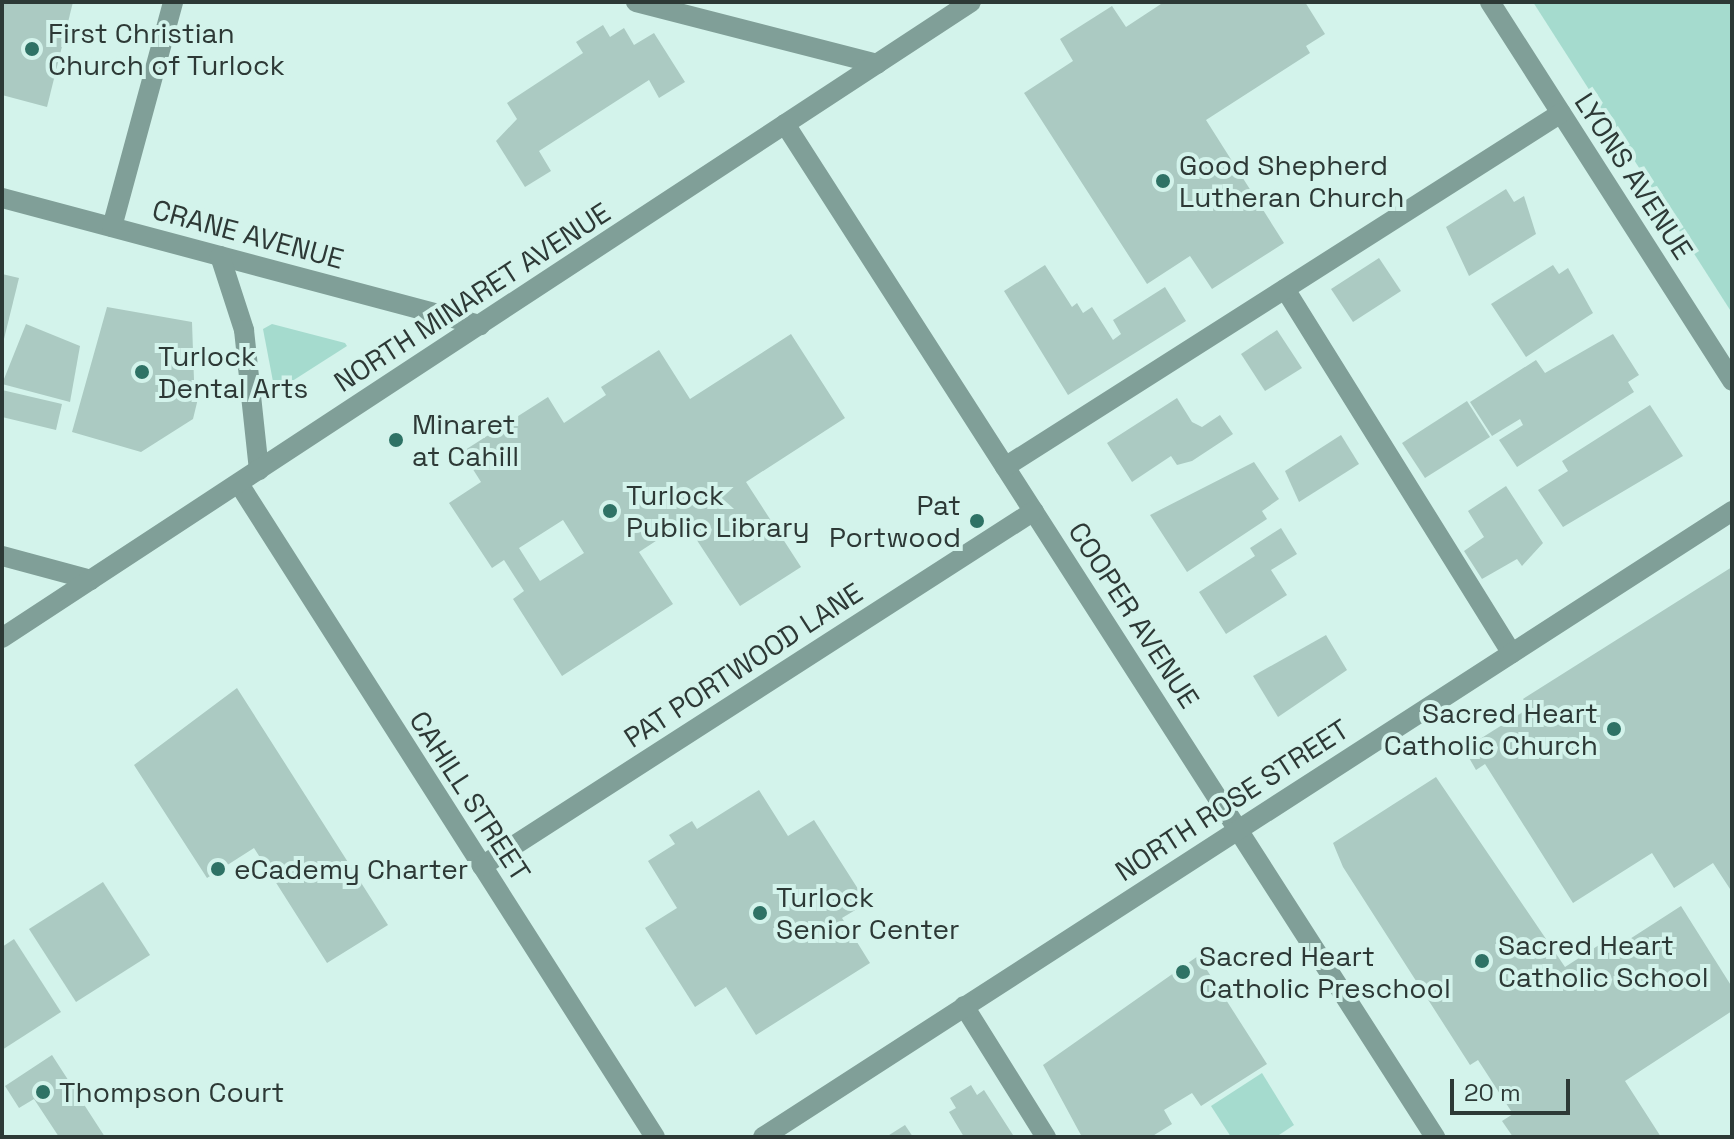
<!DOCTYPE html>
<style>
body{margin:0}
#map{position:relative;width:1734px;height:1139px;overflow:hidden;background:#d3f3eb;font-family:"Space Grotesk",sans-serif}
div>[style]{position:absolute}
.green>*{inset:0;background:#a5dbce}
.building>*{inset:0;background:#abcac2}
.minor>*{height:20px;margin:-10px;padding:0 10px;transform-origin:10px;border-radius:10px;background:#809f98}
.dots>*{width:22px;height:22px;translate:-50% -50%;box-sizing:border-box;border:4px solid #d3f3eb;border-radius:50%}
span{translate:-50% -50%;white-space:nowrap;text-align:center;line-height:1.15;-webkit-text-stroke:8px #d3f3eb;paint-order:stroke}
.poi-label{font-size:28px;color:#2d3936}
.left{translate:0 -50%;text-align:left}
.right{translate:-100% -50%;text-align:right}
.street-label{font-size:28px;color:#2d3936}
.frame{position:absolute;inset:0;border:4px solid #2d3936;pointer-events:none}
.scale{position:absolute;left:1450px;top:1079px;width:120px;height:36px;box-sizing:border-box;border:4px solid #2d3936;border-top:0;padding-left:10px;font-size:24px;line-height:28px;white-space:nowrap;color:#2d3936;-webkit-text-stroke:6px #d3f3eb;paint-order:stroke}
</style>
<div id="map">
<div class="green">
<div style="clip-path:polygon(1533px 2px,1732px 2px,1732px 313px)"></div>
<div style="clip-path:polygon(272px 324px,345px 343px,347px 346px,275px 392px,263px 329px)"></div>
<div style="clip-path:polygon(1262px 1073px,1294px 1125px,1276px 1137px,1231px 1137px,1211px 1106px)"></div>
</div>
<div class="building">
<div style="clip-path:polygon(2px 2px,73px 2px,47px 107px,2px 95px)"></div>
<div style="clip-path:polygon(1164px 2px,1305px 2px,1325px 34px,1306px 46px,1310px 53px,1206px 120px,1284px 243px,1212px 289px,1190px 256px,1147px 284px,1024px 93px,1073px 61px,1060px 39px,1112px 6px,1126px 27px)"></div>
<div style="clip-path:polygon(603px 25px,610px 37px,624px 28px,634px 45px,654px 33px,685px 82px,659px 98px,649px 80px,539px 151px,551px 171px,525px 187px,496px 141px,517px 119px,507px 103px,583px 53px,576px 42px)"></div>
<div style="clip-path:polygon(1506px 189px,1514px 202px,1524px 196px,1536px 234px,1469px 276px,1446px 227px)"></div>
<div style="clip-path:polygon(1379px 258px,1401px 291px,1353px 322px,1331px 289px)"></div>
<div style="clip-path:polygon(1045px 265px,1072px 307px,1077px 303px,1083px 313px,1092px 307px,1113px 340px,1121px 334px,1113px 320px,1165px 287px,1186px 321px,1068px 395px,1004px 291px)"></div>
<div style="clip-path:polygon(1553px 265px,1559px 274px,1568px 268px,1593px 313px,1526px 357px,1491px 304px)"></div>
<div style="clip-path:polygon(2px 274px,19px 278px,3px 343px,2px 343px)"></div>
<div style="clip-path:polygon(107px 307px,192px 322px,194px 380px,202px 382px,193px 419px,141px 452px,72px 432px)"></div>
<div style="clip-path:polygon(26px 324px,80px 346px,70px 402px,2px 384px)"></div>
<div style="clip-path:polygon(1277px 330px,1302px 368px,1265px 391px,1241px 354px)"></div>
<div style="clip-path:polygon(evenodd,791px 334px,845px 418px,746px 482px,801px 567px,740px 606px,685px 522px,639px 552px,673px 604px,562px 676px,513px 599px,524px 591px,504px 560px,492px 568px,449px 503px,481px 482px,462px 452px,548px 397px,564px 423px,606px 395px,601px 387px,659px 350px,690px 399px,791px 334px,563px 520px,584px 553px,540px 581px,519px 548px,563px 520px)"></div>
<div style="clip-path:polygon(1613px 334px,1639px 375px,1628px 382px,1634px 392px,1517px 467px,1499px 440px,1523px 425px,1520px 419px,1492px 436px,1470px 402px,1536px 360px,1545px 373px)"></div>
<div style="clip-path:polygon(2px 390px,62px 404px,56px 430px,2px 417px)"></div>
<div style="clip-path:polygon(1177px 398px,1192px 422px,1202px 427px,1220px 415px,1233px 434px,1192px 461px,1177px 465px,1171px 456px,1132px 482px,1107px 443px)"></div>
<div style="clip-path:polygon(1467px 401px,1490px 437px,1425px 478px,1402px 443px)"></div>
<div style="clip-path:polygon(1650px 405px,1683px 456px,1563px 527px,1538px 490px,1568px 471px,1562px 461px)"></div>
<div style="clip-path:polygon(1341px 435px,1359px 464px,1299px 502px,1285px 471px)"></div>
<div style="clip-path:polygon(1254px 462px,1279px 499px,1262px 511px,1267px 519px,1187px 572px,1150px 515px)"></div>
<div style="clip-path:polygon(1506px 486px,1543px 543px,1522px 566px,1517px 559px,1482px 579px,1464px 551px,1484px 537px,1468px 511px)"></div>
<div style="clip-path:polygon(1281px 528px,1297px 554px,1271px 570px,1287px 595px,1226px 634px,1199px 592px,1255px 556px,1250px 548px)"></div>
<div style="clip-path:polygon(1732px 567px,1732px 892px,1713px 863px,1674px 888px,1652px 853px,1573px 903px,1485px 764px,1476px 770px,1464px 749px,1529px 708px,1523px 699px)"></div>
<div style="clip-path:polygon(1326px 635px,1347px 670px,1278px 717px,1253px 676px)"></div>
<div style="clip-path:polygon(237px 688px,388px 925px,327px 963px,254px 848px,207px 878px,134px 765px)"></div>
<div style="clip-path:polygon(1436px 777px,1565px 967px,1599px 945px,1605px 955px,1681px 906px,1732px 987px,1732px 1011px,1625px 1081px,1661px 1137px,1513px 1137px,1502px 1121px,1513px 1114px,1478px 1060px,1470px 1065px,1343px 867px,1333px 843px)"></div>
<div style="clip-path:polygon(759px 790px,788px 836px,814px 820px,867px 903px,842px 918px,870px 963px,756px 1035px,726px 987px,695px 1007px,645px 928px,677px 908px,648px 861px,675px 844px,669px 835px,692px 821px,697px 829px)"></div>
<div style="clip-path:polygon(103px 882px,150px 955px,76px 1002px,29px 929px)"></div>
<div style="clip-path:polygon(14px 939px,61px 1012px,2px 1050px,2px 947px)"></div>
<div style="clip-path:polygon(1198px 956px,1267px 1064px,1201px 1106px,1192px 1093px,1164px 1110px,1172px 1124px,1151px 1137px,1082px 1137px,1043px 1065px)"></div>
<div style="clip-path:polygon(52px 1055px,105px 1137px,59px 1137px,34px 1099px,19px 1108px,5px 1086px)"></div>
<div style="clip-path:polygon(971px 1085px,977px 1095px,984px 1090px,1013px 1135px,964px 1137px,949px 1112px,956px 1108px,950px 1098px)"></div>
<div style="clip-path:polygon(905px 1125px,913px 1137px,886px 1137px)"></div>
</div>
<div class="minor">
<div style="left:636px;top:2px;width:249px;rotate:14.4deg"></div>
<div style="left:1490px;top:2px;width:450px;rotate:57.4deg"></div>
<div style="left:785px;top:124px;width:1204px;rotate:57.31deg"></div>
<div style="left:2px;top:198px;width:495px;rotate:14.9deg"></div>
<div style="left:112px;top:227px;width:233px;rotate:-74.8deg"></div>
<div style="left:220px;top:256px;width:78px;rotate:72deg"></div>
<div style="left:244px;top:330px;width:141px;rotate:83.9deg"></div>
<div style="left:1285px;top:289px;width:429px;rotate:58.1deg"></div>
<div style="left:1005px;top:467px;width:659px;rotate:-32.48deg"></div>
<div style="left:239px;top:484px;width:774px;rotate:57.5deg"></div>
<div style="left:2px;top:556px;width:92px;rotate:15.1deg"></div>
<div style="left:2px;top:638px;width:1159px;rotate:-33.28deg"></div>
<div style="left:482px;top:866px;width:656px;rotate:-32.75deg"></div>
<div style="left:964px;top:1006px;width:155px;rotate:58deg"></div>
<div style="left:763px;top:1137px;width:1154px;rotate:-32.86deg"></div>
</div>
<div class="dots">
<div style="left:32px;top:49px;background:#2e7265"></div>
<div style="left:1163px;top:181px;background:#2e7265"></div>
<div style="left:142px;top:372px;background:#2e7265"></div>
<div style="left:396px;top:440px;background:#2e7265"></div>
<div style="left:610px;top:511px;background:#2e7265"></div>
<div style="left:977px;top:521px;background:#2e7265"></div>
<div style="left:1614px;top:729px;background:#2e7265"></div>
<div style="left:218px;top:869px;background:#2e7265"></div>
<div style="left:760px;top:913px;background:#2e7265"></div>
<div style="left:1482px;top:961px;background:#2e7265"></div>
<div style="left:1183px;top:972px;background:#2e7265"></div>
<div style="left:43px;top:1092px;background:#2e7265"></div>
</div>
<div class="poi-label">
<span class="left" style="left:48px;top:49px">First Christian<br>Church of Turlock</span>
<span class="left" style="left:1179px;top:181px">Good Shepherd<br>Lutheran Church</span>
<span class="left" style="left:158px;top:372px">Turlock<br>Dental Arts</span>
<span class="left" style="left:412px;top:440px">Minaret<br>at Cahill</span>
<span class="left" style="left:626px;top:511px">Turlock<br>Public Library</span>
<span class="right" style="left:961px;top:521px">Pat<br>Portwood</span>
<span class="right" style="left:1598px;top:729px">Sacred Heart<br>Catholic Church</span>
<span class="left" style="left:234px;top:869px">eCademy Charter</span>
<span class="left" style="left:776px;top:913px">Turlock<br>Senior Center</span>
<span class="left" style="left:1498px;top:961px">Sacred Heart<br>Catholic School</span>
<span class="left" style="left:1199px;top:972px">Sacred Heart<br>Catholic Preschool</span>
<span class="left" style="left:59px;top:1092px">Thompson Court</span>
</div>
<div class="street-label">
<span style="left:1634px;top:176px;rotate:57deg">LYONS AVENUE</span>
<span style="left:248px;top:234px;rotate:15deg">CRANE AVENUE</span>
<span style="left:472px;top:297px;rotate:-33deg">NORTH MINARET AVENUE</span>
<span style="left:1134px;top:615px;rotate:57deg">COOPER AVENUE</span>
<span style="left:743px;top:665px;rotate:-33deg">PAT PORTWOOD LANE</span>
<span style="left:470px;top:796px;rotate:57deg">CAHILL STREET</span>
<span style="left:1232px;top:800px;rotate:-33deg">NORTH ROSE STREET</span>
</div>
<div class="frame"></div>
<div class="scale">20 m</div>
</div>
